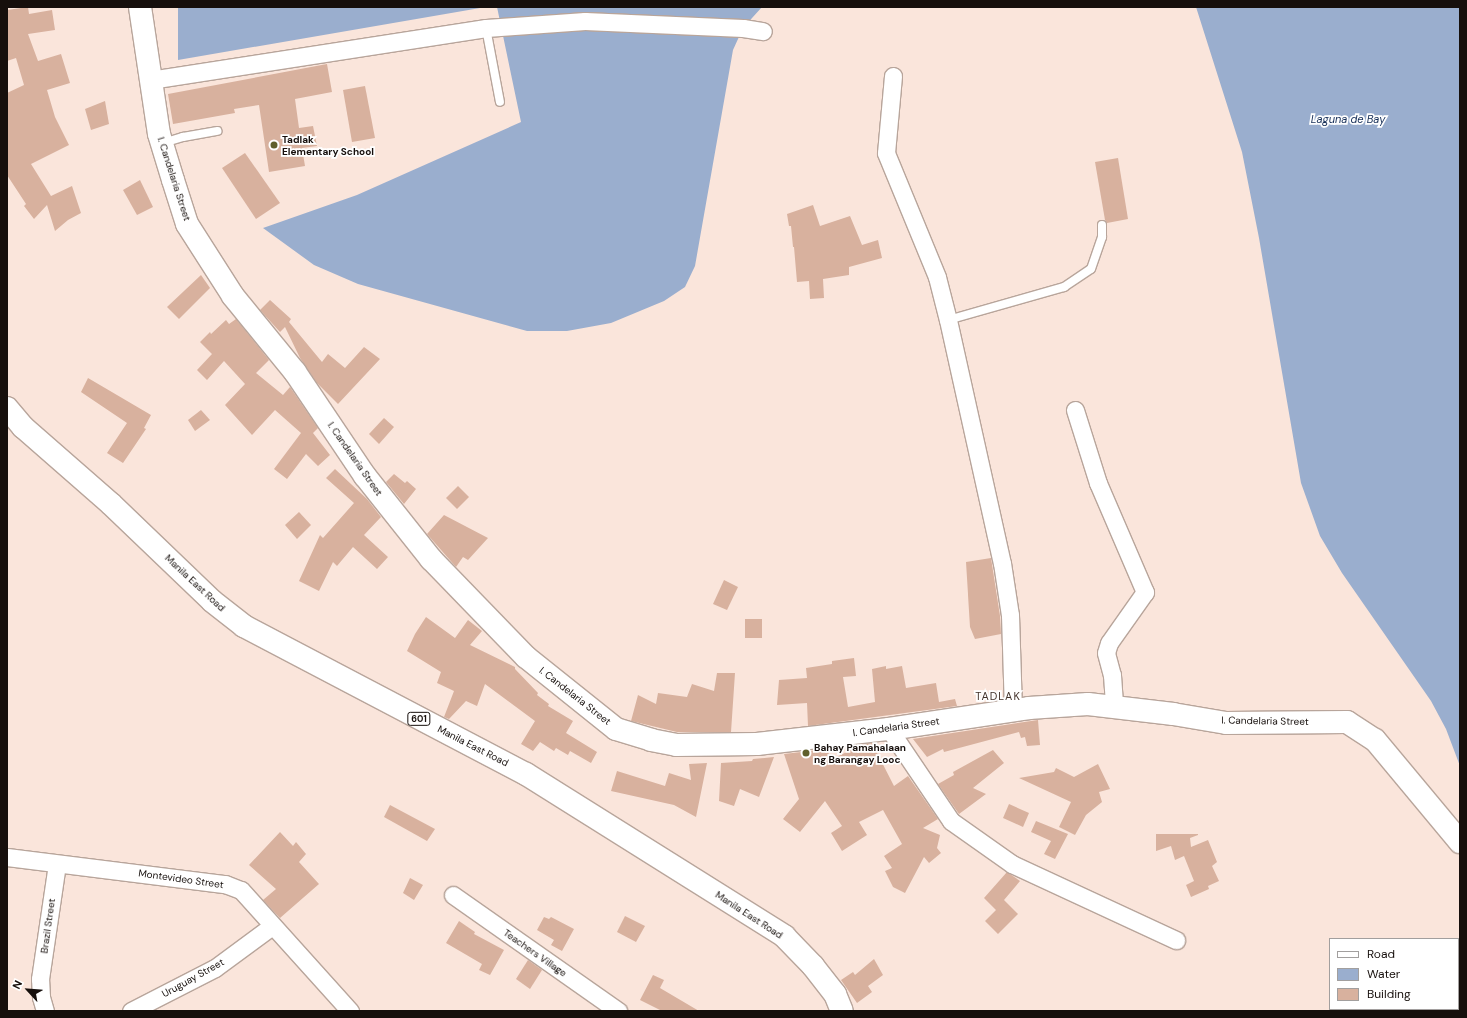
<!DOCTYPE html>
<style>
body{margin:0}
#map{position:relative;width:1467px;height:1018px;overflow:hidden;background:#fae5db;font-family:"DM Sans",sans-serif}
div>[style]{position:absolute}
.water>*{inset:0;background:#9aaece}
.building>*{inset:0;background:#d8b19e}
.roads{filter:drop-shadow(1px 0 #b8a59b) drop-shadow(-1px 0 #b8a59b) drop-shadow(0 1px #b8a59b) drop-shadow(0 -1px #b8a59b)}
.lane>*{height:8px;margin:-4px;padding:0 4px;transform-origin:4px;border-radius:4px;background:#fff}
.street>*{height:17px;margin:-8.5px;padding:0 8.5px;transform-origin:8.5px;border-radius:8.5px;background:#fff}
.secondary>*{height:22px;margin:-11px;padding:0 11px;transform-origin:11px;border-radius:11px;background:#fff}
.primary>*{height:22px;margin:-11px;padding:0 11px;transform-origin:11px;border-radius:11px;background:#fff}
.dots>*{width:11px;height:11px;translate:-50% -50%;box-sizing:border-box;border:2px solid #fff;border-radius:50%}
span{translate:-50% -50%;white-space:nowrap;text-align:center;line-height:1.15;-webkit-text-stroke:3.5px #fff;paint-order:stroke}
.shield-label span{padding:1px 3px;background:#fff;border:1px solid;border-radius:3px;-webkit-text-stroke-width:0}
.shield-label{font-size:9px;color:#160f0c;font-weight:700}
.poi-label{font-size:10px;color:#160f0c;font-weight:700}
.left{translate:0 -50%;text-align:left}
.street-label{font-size:10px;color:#160f0c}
.water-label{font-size:11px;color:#132c56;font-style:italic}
.neighbourhood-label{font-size:11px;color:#42322a;letter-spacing:1px}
.frame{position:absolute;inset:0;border:8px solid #160f0c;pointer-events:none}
.legend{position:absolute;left:1329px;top:938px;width:130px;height:72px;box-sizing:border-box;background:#fff;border:1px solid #a29f9e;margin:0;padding:5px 7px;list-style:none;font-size:12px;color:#160f0c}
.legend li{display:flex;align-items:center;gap:8px;height:20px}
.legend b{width:20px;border:1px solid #a29f9e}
.north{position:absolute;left:8px;top:970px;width:40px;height:40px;-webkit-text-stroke:3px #fff;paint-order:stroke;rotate:296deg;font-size:11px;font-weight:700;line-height:16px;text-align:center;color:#160f0c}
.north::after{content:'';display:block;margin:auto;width:14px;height:18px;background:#160f0c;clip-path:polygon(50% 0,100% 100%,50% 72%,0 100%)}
</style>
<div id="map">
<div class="water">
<div style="clip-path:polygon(178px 7px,486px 7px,178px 60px)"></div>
<div style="clip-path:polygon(497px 7px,762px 7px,743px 28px,733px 50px,695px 266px,685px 287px,664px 301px,611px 323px,567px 331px,527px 331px,358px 284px,314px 265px,263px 228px,357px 195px,521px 122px)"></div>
<div style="clip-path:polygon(1196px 7px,1460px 7px,1460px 766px,1446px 729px,1431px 701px,1342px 573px,1320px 536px,1301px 483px,1259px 238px,1242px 152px)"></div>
</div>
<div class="building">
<div style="clip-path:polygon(28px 7px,29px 14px,52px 10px,55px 30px,28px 34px,38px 61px,61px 54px,70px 83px,47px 90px,55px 117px,69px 145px,31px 164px,51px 196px,72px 186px,81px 213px,68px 220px,55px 231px,47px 205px,34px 219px,24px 206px,26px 204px,7px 175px,7px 93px,24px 85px,16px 58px,7px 61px,7px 10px)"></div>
<div style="clip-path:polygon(327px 64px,332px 92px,295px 99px,299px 128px,313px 126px,317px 146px,302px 148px,305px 166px,269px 172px,259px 105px,234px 109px,235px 113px,173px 124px,168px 94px)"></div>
<div style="clip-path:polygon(365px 86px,375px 138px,352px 142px,343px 90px)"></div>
<div style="clip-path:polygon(105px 101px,109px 124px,91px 130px,85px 109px)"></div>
<div style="clip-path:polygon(245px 153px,280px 203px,256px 219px,222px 168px)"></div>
<div style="clip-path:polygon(1118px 158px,1128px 219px,1107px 223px,1105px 220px,1095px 162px)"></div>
<div style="clip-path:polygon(140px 180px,153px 207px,137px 215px,123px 190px)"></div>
<div style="clip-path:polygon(813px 205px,820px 226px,850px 216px,862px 245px,878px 240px,882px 258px,849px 267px,849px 275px,823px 279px,824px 298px,810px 299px,809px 281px,797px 282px,794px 247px,793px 247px,791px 226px,789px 226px,787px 214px)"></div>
<div style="clip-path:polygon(201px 275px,210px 288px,179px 319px,167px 307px)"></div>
<div style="clip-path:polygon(270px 300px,291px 319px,289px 322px,322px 362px,328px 354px,345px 368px,364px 347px,380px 359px,338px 404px,317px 383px,300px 358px,285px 327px,280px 332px,260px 310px)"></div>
<div style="clip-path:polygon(236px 319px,269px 360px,256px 373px,283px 395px,290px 387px,318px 428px,313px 433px,330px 455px,318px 466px,306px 454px,287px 479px,274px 469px,301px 433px,275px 410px,252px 435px,225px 405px,245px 384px,224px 361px,207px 380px,197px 370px,212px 354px,200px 342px,210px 332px,211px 334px,226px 320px,229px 324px)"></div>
<div style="clip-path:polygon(88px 378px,151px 415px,144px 428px,146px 429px,123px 463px,107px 453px,127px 423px,81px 392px)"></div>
<div style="clip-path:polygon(201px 410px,210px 420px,195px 431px,188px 420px)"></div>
<div style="clip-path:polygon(384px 418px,394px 427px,379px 444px,369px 434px)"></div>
<div style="clip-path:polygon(335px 469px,367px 499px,381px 517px,364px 535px,388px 557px,377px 569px,353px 547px,337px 566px,333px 562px,319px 591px,299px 581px,320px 535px,323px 538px,354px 503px,326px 478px)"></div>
<div style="clip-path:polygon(394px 474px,405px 483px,407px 481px,416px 489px,404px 504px,386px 482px)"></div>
<div style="clip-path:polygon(458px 486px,469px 497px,457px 509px,446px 498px)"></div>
<div style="clip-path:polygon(299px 512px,311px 525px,297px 539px,285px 525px)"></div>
<div style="clip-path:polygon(444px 515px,488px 538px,468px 560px,463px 557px,456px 567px,427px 534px)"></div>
<div style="clip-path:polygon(991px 558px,1000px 616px,1001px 634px,975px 639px,970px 627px,966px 562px)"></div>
<div style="clip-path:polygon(724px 580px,738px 587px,727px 610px,713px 604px)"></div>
<div style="clip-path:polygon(426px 617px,455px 638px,468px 620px,482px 631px,470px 645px,515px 667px,515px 669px,538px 693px,537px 695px,549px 704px,548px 706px,573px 721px,566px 733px,597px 752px,591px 763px,570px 751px,568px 755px,556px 748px,554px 751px,540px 742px,533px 751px,521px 744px,535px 721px,485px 684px,477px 706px,466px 701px,449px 719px,444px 717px,454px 691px,437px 683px,441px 672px,407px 651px,415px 634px)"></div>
<div style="clip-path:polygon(745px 619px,762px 619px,762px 638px,745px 638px)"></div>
<div style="clip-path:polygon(854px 658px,856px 676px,843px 677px,848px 707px,875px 702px,872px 669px,886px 666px,886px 669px,902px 666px,906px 688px,936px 683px,939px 702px,955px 699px,957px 706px,808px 726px,807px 703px,777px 705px,779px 680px,807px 678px,806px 668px,832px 664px,832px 661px)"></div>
<div style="clip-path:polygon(717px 673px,735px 673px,731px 732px,677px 732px,631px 721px,638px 695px,656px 704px,658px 693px,687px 697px,692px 684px,714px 691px)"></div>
<div style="clip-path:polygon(1038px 720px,1040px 745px,1027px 746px,1025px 737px,1021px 738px,1019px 732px,944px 752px,943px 749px,927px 757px,913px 739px)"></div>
<div style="clip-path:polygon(872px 743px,894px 786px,908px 776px,938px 819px,923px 828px,940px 835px,937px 848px,941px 853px,929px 863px,924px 857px,905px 893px,893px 887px,885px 871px,892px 868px,884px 856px,902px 844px,883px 810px,859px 822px,867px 835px,842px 851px,831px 833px,842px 826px,825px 801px,800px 832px,783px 819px,799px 799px,784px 754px,827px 749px,831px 760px,860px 745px)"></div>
<div style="clip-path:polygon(993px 750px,1004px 763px,973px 788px,986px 794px,959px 814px,938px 784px,954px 775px,953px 772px)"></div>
<div style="clip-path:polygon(774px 757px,759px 797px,740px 789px,734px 806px,719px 801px,721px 763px,752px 761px,753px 759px)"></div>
<div style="clip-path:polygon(707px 763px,696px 817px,674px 805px,611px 791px,617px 771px,665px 786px,669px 773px,691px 780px,689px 764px)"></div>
<div style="clip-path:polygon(1098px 764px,1110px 789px,1099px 792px,1102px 802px,1086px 815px,1075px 835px,1059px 827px,1071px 802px,1019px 778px,1054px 772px,1056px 768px,1074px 777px)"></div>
<div style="clip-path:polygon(1009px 804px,1029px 813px,1023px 827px,1003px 818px)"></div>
<div style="clip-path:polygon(390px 805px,435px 829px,427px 841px,384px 817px)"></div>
<div style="clip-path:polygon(1036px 821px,1068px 834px,1055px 859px,1044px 854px,1051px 841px,1031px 832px)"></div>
<div style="clip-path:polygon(280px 832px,293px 846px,296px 842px,306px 854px,299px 862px,319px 884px,280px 918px,263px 900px,276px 889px,249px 865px)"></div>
<div style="clip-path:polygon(1156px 834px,1198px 834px,1198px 835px,1190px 838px,1191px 847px,1208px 840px,1217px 862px,1212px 866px,1219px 881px,1208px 886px,1209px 889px,1191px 897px,1186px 885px,1194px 881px,1184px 856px,1175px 860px,1171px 846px,1156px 851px)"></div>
<div style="clip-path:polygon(1007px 872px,1020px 881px,1004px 900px,1018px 914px,998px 934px,985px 921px,996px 910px,984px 898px)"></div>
<div style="clip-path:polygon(410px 878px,423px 885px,414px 900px,403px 893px)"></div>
<div style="clip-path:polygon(625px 916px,645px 926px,636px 942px,617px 932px)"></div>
<div style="clip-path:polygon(544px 917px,549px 919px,551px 917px,574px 929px,562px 951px,551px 945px,554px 940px,537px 930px)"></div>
<div style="clip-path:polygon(459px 921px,475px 932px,474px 934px,504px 950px,490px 975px,479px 970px,482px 964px,446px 943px)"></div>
<div style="clip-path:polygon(874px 959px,883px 975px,868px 986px,872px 992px,857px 1003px,841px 980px,853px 972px,855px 975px)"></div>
<div style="clip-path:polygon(528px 960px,542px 970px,530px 989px,516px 979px)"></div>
<div style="clip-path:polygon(653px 975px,664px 980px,660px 988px,699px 1011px,662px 1011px,640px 1000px)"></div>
</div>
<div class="roads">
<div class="lane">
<div style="left:486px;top:28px;width:75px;rotate:79.3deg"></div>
<div style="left:163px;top:143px;width:21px;rotate:-17deg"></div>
<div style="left:183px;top:137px;width:35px;rotate:-10deg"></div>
<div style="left:948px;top:320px;width:121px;rotate:-15.9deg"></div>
<div style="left:1064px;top:287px;width:32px;rotate:-34deg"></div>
<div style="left:1091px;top:269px;width:34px;rotate:-71deg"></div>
<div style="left:1102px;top:237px;width:12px;rotate:-90deg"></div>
</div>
<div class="street">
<div style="left:893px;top:76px;width:77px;rotate:95.2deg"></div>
<div style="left:886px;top:153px;width:134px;rotate:67.6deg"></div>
<div style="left:937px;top:277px;width:44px;rotate:75.7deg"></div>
<div style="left:948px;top:320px;width:249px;rotate:77.5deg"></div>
<div style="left:1002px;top:563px;width:53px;rotate:81.3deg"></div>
<div style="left:1010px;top:615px;width:95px;rotate:88.2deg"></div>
<div style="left:150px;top:80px;width:340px;rotate:-8.8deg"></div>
<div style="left:486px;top:28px;width:99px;rotate:-4deg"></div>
<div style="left:585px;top:21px;width:158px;rotate:2.5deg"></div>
<div style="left:743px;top:28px;width:20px;rotate:9deg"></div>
<div style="left:1075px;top:410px;width:77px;rotate:72.5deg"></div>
<div style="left:1098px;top:483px;width:119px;rotate:66.7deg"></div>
<div style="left:1145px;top:592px;width:62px;rotate:125.2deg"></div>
<div style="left:1109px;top:643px;width:10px;rotate:107deg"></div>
<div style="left:1106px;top:653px;width:23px;rotate:75deg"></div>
<div style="left:1112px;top:675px;width:32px;rotate:86deg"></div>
<div style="left:889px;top:729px;width:111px;rotate:56deg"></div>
<div style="left:951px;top:821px;width:75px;rotate:35.2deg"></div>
<div style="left:1012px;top:864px;width:181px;rotate:24.9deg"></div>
<div style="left:7px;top:857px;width:220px;rotate:7.1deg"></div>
<div style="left:225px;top:884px;width:17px;rotate:21deg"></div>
<div style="left:241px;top:890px;width:163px;rotate:48deg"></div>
<div style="left:453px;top:895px;width:202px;rotate:35.1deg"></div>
<div style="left:45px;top:1011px;width:15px;rotate:-106deg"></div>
<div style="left:41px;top:997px;width:18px;rotate:-93deg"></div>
<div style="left:40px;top:979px;width:116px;rotate:-81.6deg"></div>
<div style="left:131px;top:1011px;width:94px;rotate:-27.1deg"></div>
<div style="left:215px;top:968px;width:71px;rotate:-36.4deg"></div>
</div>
<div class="secondary">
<div style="left:140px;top:7px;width:128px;rotate:81.5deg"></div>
<div style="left:159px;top:134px;width:48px;rotate:73.1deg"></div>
<div style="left:173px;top:180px;width:46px;rotate:72.3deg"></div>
<div style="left:187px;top:224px;width:85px;rotate:57.4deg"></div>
<div style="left:233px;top:296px;width:98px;rotate:50.8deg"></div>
<div style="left:295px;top:372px;width:125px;rotate:56.1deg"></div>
<div style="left:365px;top:476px;width:106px;rotate:51.5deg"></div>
<div style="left:431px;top:559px;width:136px;rotate:45.9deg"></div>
<div style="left:526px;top:657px;width:115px;rotate:38.7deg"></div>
<div style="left:616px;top:729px;width:37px;rotate:17deg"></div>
<div style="left:651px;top:740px;width:25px;rotate:11deg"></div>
<div style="left:676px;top:745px;width:81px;rotate:-0.7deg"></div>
<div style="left:757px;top:744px;width:133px;rotate:-6.5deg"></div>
<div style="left:889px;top:729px;width:142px;rotate:-8.5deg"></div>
<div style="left:1029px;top:708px;width:59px;rotate:-3.9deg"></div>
<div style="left:1088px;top:704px;width:86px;rotate:6.7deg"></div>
<div style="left:1173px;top:714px;width:54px;rotate:9.6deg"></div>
<div style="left:1226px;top:723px;width:121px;rotate:-0.5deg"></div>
<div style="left:1347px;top:722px;width:33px;rotate:33deg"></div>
<div style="left:1375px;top:740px;width:133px;rotate:50.2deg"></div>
</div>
<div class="primary">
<div style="left:7px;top:408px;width:25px;rotate:50deg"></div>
<div style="left:23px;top:427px;width:117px;rotate:41.2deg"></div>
<div style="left:111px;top:504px;width:140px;rotate:43.8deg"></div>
<div style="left:212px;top:601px;width:41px;rotate:38deg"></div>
<div style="left:244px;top:626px;width:318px;rotate:27.7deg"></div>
<div style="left:526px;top:774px;width:305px;rotate:32.1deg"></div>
<div style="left:784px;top:936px;width:42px;rotate:46deg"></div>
<div style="left:813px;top:966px;width:36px;rotate:52deg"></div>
<div style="left:835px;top:994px;width:18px;rotate:68deg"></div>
</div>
</div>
<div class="dots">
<div style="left:274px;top:145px;background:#60602d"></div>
<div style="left:806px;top:753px;background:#60602d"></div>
</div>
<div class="shield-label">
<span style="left:419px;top:719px">601</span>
</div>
<div class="poi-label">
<span class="left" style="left:282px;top:145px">Tadlak<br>Elementary School</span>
<span class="left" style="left:814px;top:753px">Bahay Pamahalaan<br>ng Barangay Looc</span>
</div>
<div class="street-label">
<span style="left:174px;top:179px;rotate:72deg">I. Candelaria Street</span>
<span style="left:355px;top:459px;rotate:55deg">I. Candelaria Street</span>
<span style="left:195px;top:583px;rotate:43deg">Manila East Road</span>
<span style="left:575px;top:696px;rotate:38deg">I. Candelaria Street</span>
<span style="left:1265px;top:721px;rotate:1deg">I. Candelaria Street</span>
<span style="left:896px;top:727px;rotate:-8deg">I. Candelaria Street</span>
<span style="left:473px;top:746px;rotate:27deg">Manila East Road</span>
<span style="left:181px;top:879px;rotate:8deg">Montevideo Street</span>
<span style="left:749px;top:915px;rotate:33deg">Manila East Road</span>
<span style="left:48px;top:926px;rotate:-82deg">Brazil Street</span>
<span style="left:535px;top:953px;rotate:35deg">Teachers Village</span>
<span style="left:193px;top:978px;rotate:-29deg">Uruguay Street</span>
</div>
<div class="water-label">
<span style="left:1348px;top:119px">Laguna de Bay</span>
</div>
<div class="neighbourhood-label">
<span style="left:998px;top:696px">TADLAK</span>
</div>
<div class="frame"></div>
<ul class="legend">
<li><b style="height:5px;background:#fff"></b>Road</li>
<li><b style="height:11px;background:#9aaece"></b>Water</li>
<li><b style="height:11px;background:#d8b19e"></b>Building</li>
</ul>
<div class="north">N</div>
</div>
